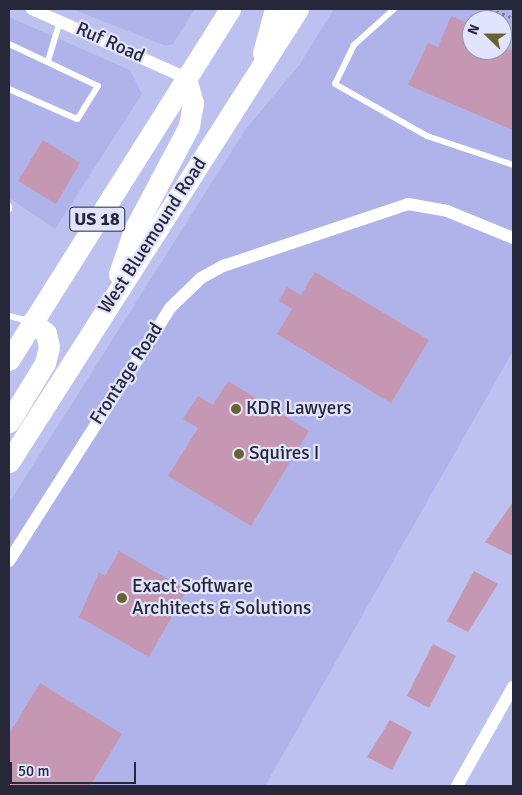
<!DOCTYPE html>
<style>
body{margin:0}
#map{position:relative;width:522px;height:795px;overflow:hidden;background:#bdc1f0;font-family:Signika,sans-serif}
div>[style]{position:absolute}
.built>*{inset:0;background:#b0b3e9}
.building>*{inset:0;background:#c597b3}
.path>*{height:3px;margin-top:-1.5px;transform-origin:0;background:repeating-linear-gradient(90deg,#797c9e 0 2.5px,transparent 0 6.5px)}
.service>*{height:6px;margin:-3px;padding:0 3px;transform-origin:3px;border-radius:3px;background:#fff}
.minor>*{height:12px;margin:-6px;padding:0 6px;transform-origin:6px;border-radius:6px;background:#fff}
.primary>*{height:21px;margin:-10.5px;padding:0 10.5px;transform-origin:10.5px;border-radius:10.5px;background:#fff}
.dots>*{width:14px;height:14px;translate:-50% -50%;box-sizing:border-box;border:2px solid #e1e4fc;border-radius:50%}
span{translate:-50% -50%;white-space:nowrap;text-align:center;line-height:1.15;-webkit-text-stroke:4.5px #e1e4fc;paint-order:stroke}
.shield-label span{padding:1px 4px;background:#e1e4fc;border:1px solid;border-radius:4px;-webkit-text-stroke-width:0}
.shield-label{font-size:18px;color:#262739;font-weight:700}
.street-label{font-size:19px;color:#262739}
.poi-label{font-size:19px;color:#262739}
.left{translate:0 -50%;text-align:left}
.frame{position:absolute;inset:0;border:10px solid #262739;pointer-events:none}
.north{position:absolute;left:462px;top:10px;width:50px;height:50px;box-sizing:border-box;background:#e1e4fc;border:1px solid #9698ae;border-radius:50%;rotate:292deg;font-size:14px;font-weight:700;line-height:20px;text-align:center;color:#262739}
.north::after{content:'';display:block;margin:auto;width:18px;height:22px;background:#68622e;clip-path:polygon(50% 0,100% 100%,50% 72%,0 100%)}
.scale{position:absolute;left:10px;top:762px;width:126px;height:22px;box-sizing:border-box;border:2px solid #262739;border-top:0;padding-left:6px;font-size:15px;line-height:18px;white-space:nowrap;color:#262739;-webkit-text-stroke:4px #e1e4fc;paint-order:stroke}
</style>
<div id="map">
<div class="built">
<div style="clip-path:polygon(72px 9px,195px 9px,173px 44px,166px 46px)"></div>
<div style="clip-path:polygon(evenodd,334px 9px,513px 9px,513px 351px,265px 786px,9px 786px,9px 503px,245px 130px,300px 64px,334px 9px,472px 20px,502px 20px,502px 50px,472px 50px,472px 20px)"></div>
<div style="clip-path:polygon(9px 17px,130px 70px,142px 94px,55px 229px,9px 198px)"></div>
</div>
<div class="building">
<div style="clip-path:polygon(451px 16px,472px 25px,472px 50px,513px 50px,513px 130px,408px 85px,428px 43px,438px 47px)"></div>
<div style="clip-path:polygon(43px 140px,80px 163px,56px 204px,18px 181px)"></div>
<div style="clip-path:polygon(315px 272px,429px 340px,391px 403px,277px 334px,292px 309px,279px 301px,287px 287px,301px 295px)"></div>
<div style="clip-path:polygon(228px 381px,309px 431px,251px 526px,168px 476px,198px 428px,183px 419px,198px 396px,213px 405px)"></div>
<div style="clip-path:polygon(513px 502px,513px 556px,485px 542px)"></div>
<div style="clip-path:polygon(119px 551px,187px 590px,149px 657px,79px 617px,99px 572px,105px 576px)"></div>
<div style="clip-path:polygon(474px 571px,498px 584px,468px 632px,447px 621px)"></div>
<div style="clip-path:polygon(433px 644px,456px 656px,429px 708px,407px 696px)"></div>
<div style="clip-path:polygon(40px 683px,122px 734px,90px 786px,9px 786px,9px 734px)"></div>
<div style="clip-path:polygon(390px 720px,412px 732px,392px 770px,367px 757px)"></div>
</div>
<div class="path">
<div style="left:490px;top:9px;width:25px;rotate:21deg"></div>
</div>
<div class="service">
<div style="left:394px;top:9px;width:54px;rotate:138deg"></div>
<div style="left:354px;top:45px;width:43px;rotate:116deg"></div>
<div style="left:335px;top:84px;width:106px;rotate:29.5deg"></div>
<div style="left:427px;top:136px;width:91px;rotate:18.6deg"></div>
<div style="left:9px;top:44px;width:98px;rotate:25.3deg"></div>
<div style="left:98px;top:86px;width:39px;rotate:122deg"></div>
<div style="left:77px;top:119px;width:74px;rotate:-156.2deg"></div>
<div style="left:48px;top:61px;width:42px;rotate:-73.3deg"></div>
<div style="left:9px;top:206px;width:3px;rotate:90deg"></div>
<div style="left:9px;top:316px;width:21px;rotate:14deg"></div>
</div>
<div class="minor">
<div style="left:32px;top:9px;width:169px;rotate:24.1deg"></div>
<div style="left:9px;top:561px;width:301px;rotate:-57.5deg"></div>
<div style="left:171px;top:307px;width:42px;rotate:-44deg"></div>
<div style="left:201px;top:278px;width:25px;rotate:-29deg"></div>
<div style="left:223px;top:266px;width:195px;rotate:-18.5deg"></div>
<div style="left:408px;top:204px;width:40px;rotate:10deg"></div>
<div style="left:447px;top:211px;width:71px;rotate:22.2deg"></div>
<div style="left:457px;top:786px;width:114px;rotate:-60.5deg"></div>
</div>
<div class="primary">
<div style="left:263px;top:53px;width:46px;rotate:-74.7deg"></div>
<div style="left:119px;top:274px;width:46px;rotate:-71.2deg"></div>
<div style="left:134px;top:230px;width:118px;rotate:-62.1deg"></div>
<div style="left:189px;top:126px;width:23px;rotate:-80deg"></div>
<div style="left:193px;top:103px;width:26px;rotate:-106deg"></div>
<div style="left:9px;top:360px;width:415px;rotate:-57.8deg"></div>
<div style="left:9px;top:422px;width:69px;rotate:-58.6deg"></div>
<div style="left:45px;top:363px;width:16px;rotate:-76deg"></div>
<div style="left:49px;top:347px;width:14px;rotate:-102deg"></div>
<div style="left:46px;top:333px;width:18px;rotate:-142deg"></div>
<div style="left:9px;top:462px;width:537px;rotate:-57.46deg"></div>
</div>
<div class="dots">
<div style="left:236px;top:409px;background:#68622e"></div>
<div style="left:239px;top:454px;background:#68622e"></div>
<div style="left:122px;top:598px;background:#68622e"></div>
</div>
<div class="shield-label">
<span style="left:97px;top:219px">US 18</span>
</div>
<div class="street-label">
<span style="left:110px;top:43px;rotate:24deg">Ruf Road</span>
<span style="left:153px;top:236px;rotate:-57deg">West Bluemound Road</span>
<span style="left:127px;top:374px;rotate:-57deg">Frontage Road</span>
</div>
<div class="poi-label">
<span class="left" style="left:246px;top:409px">KDR Lawyers</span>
<span class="left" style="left:249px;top:454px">Squires I</span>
<span class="left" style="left:132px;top:598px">Exact Software<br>Architects &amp; Solutions</span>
</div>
<div class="frame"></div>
<div class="north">N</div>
<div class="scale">50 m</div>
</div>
